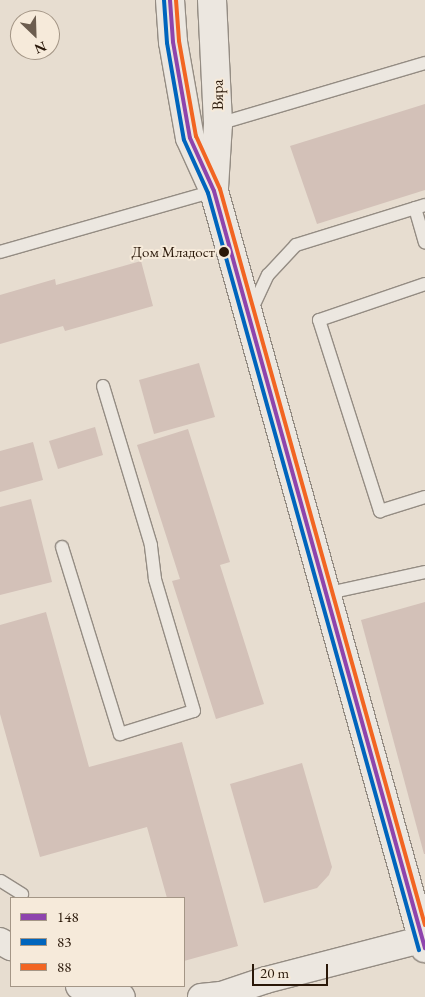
<!DOCTYPE html>
<meta charset="utf-8">
<style>
body{margin:0}
#map{position:relative;width:425px;height:997px;overflow:hidden;background:#e7ddd0;font-family:"EB Garamond",serif}
div>[style]{position:absolute}
.building>*{inset:0;background:#d3c1b8}
.roads{filter:drop-shadow(1px 0 #948c83) drop-shadow(-1px 0 #948c83) drop-shadow(0 1px #948c83) drop-shadow(0 -1px #948c83)}
.service>*{height:12px;margin:-6px;padding:0 6px;transform-origin:6px;border-radius:6px;background:#ece7e0}
.minor>*{height:26px;margin:-13px;padding:0 13px;transform-origin:13px;border-radius:13px;background:#ece7e0}
.tertiary>*{height:28px;margin:-14px;padding:0 14px;transform-origin:14px;border-radius:14px;background:#ece7e0}
.bus-1>*{height:4px;margin:-2px;padding:0 2px;transform-origin:2px;border-radius:2px;background:#8e44ad}
.bus-2>*{height:4px;margin:-2px;padding:0 2px;transform-origin:2px;border-radius:2px;background:#0065bd}
.bus-3>*{height:4px;margin:-2px;padding:0 2px;transform-origin:2px;border-radius:2px;background:#f26522}
.dots>*{width:14px;height:14px;translate:-50% -50%;box-sizing:border-box;border:2px solid #f6eada;border-radius:50%}
span{translate:-50% -50%;white-space:nowrap;text-align:center;line-height:1.15;-webkit-text-stroke:4px #f6eada;paint-order:stroke}
.bus-label{font-size:15px;color:#2a1809}
.right{translate:-100% -50%;text-align:right}
.street-label{font-size:16px;color:#2a1809}
.legend{position:absolute;left:10px;top:897px;width:175px;height:90px;box-sizing:border-box;background:#f6eada;border:1px solid #a49686;margin:0;padding:6px 9px;list-style:none;font-size:15px;color:#2a1809}
.legend li{display:flex;align-items:center;gap:10px;height:25px}
.legend b{width:25px;border:1px solid #a49686}
.north{position:absolute;left:10px;top:10px;width:50px;height:50px;box-sizing:border-box;background:#f6eada;border:1px solid #a49686;border-radius:50%;rotate:156deg;font-size:14px;font-weight:700;line-height:20px;text-align:center;color:#2a1809}
.north::after{content:'';display:block;margin:auto;width:18px;height:22px;background:#6c5d4f;clip-path:polygon(50% 0,100% 100%,50% 72%,0 100%)}
.scale{position:absolute;left:252px;top:964px;width:76px;height:22px;box-sizing:border-box;border:2px solid #2a1809;border-top:0;padding-left:6px;font-size:15px;line-height:18px;white-space:nowrap;color:#2a1809;-webkit-text-stroke:4px #f6eada;paint-order:stroke}
</style>
<div id="map">
<div class="building">
<div style="clip-path:polygon(425px 104px,425px 190px,317px 224px,290px 146px)"></div>
<div style="clip-path:polygon(141px 261px,153px 306px,65px 331px,63px 326px,0 344px,0 295px,55px 279px,56px 285px)"></div>
<div style="clip-path:polygon(199px 363px,215px 417px,154px 434px,139px 380px)"></div>
<div style="clip-path:polygon(95px 427px,103px 455px,58px 469px,49px 441px)"></div>
<div style="clip-path:polygon(188px 429px,230px 562px,220px 565px,264px 704px,216px 719px,172px 581px,180px 579px,137px 445px)"></div>
<div style="clip-path:polygon(33px 442px,43px 480px,0 492px,0 451px)"></div>
<div style="clip-path:polygon(31px 499px,52px 582px,0 595px,0 507px)"></div>
<div style="clip-path:polygon(425px 602px,425px 854px,424px 854px,361px 620px)"></div>
<div style="clip-path:polygon(46px 612px,89px 767px,182px 742px,238px 946px,184px 961px,184px 898px,167px 898px,147px 827px,40px 857px,0 714px,0 625px)"></div>
<div style="clip-path:polygon(302px 763px,332px 867px,329px 875px,317px 888px,264px 903px,230px 784px)"></div>
</div>
<div class="roads">
<div class="service">
<div style="left:218px;top:124px;width:216px;rotate:-16.4deg"></div>
<div style="left:415px;top:208px;width:36px;rotate:74deg"></div>
<div style="left:0;top:252px;width:223px;rotate:-15.9deg"></div>
<div style="left:425px;top:284px;width:112px;rotate:161.2deg"></div>
<div style="left:319px;top:320px;width:201px;rotate:72.3deg"></div>
<div style="left:380px;top:511px;width:47px;rotate:-17.3deg"></div>
<div style="left:251px;top:311px;width:40px;rotate:-65deg"></div>
<div style="left:268px;top:275px;width:41px;rotate:-47deg"></div>
<div style="left:296px;top:245px;width:135px;rotate:-17.2deg"></div>
<div style="left:62px;top:547px;width:196px;rotate:72.8deg"></div>
<div style="left:120px;top:734px;width:77px;rotate:-17.3deg"></div>
<div style="left:194px;top:711px;width:138px;rotate:-106.5deg"></div>
<div style="left:155px;top:579px;width:34px;rotate:-97deg"></div>
<div style="left:151px;top:545px;width:166px;rotate:-106.8deg"></div>
<div style="left:324px;top:594px;width:103px;rotate:-12.3deg"></div>
<div style="left:1px;top:881px;width:25px;rotate:32deg"></div>
</div>
<div class="minor">
<div style="left:0;top:941px;width:13px;rotate:29deg"></div>
<div style="left:79px;top:986px;width:44px;rotate:14.3deg"></div>
<div style="left:201px;top:997px;width:20px;rotate:-6deg"></div>
<div style="left:221px;top:995px;width:47px;rotate:-18.4deg"></div>
<div style="left:266px;top:980px;width:164px;rotate:-14.5deg"></div>
</div>
<div class="tertiary">
<div style="left:170px;top:0;width:42px;rotate:85.9deg"></div>
<div style="left:173px;top:42px;width:97px;rotate:80deg"></div>
<div style="left:190px;top:138px;width:58px;rotate:65.6deg"></div>
<div style="left:214px;top:191px;width:786px;rotate:74.43deg"></div>
<div style="left:212px;top:0;width:124px;rotate:87.2deg"></div>
<div style="left:218px;top:124px;width:63px;rotate:93.6deg"></div>
</div>
</div>
<div class="bus-1">
<div style="left:170px;top:0;width:42px;rotate:85.9deg"></div>
<div style="left:173px;top:42px;width:97px;rotate:80deg"></div>
<div style="left:190px;top:138px;width:58px;rotate:65.6deg"></div>
<div style="left:214px;top:191px;width:786px;rotate:74.43deg"></div>
</div>
<div class="bus-2">
<div style="left:164px;top:0;width:43px;rotate:86deg"></div>
<div style="left:167px;top:43px;width:98px;rotate:80.1deg"></div>
<div style="left:184px;top:140px;width:58px;rotate:65.6deg"></div>
<div style="left:208px;top:193px;width:786px;rotate:74.43deg"></div>
</div>
<div class="bus-3">
<div style="left:176px;top:0;width:41px;rotate:85.8deg"></div>
<div style="left:179px;top:41px;width:97px;rotate:79.9deg"></div>
<div style="left:196px;top:136px;width:58px;rotate:65.6deg"></div>
<div style="left:220px;top:189px;width:764px;rotate:74.44deg"></div>
</div>
<div class="dots">
<div style="left:224px;top:252px;background:#2a1809"></div>
</div>
<div class="bus-label">
<span class="right" style="left:215px;top:252px">Дом Младост</span>
</div>
<div class="street-label">
<span style="left:218px;top:95px;rotate:-91deg">Вяра</span>
</div>
<ul class="legend">
<li><b style="height:6px;background:#8e44ad"></b>148</li>
<li><b style="height:6px;background:#0065bd"></b>83</li>
<li><b style="height:6px;background:#f26522"></b>88</li>
</ul>
<div class="north">N</div>
<div class="scale">20 m</div>
</div>
